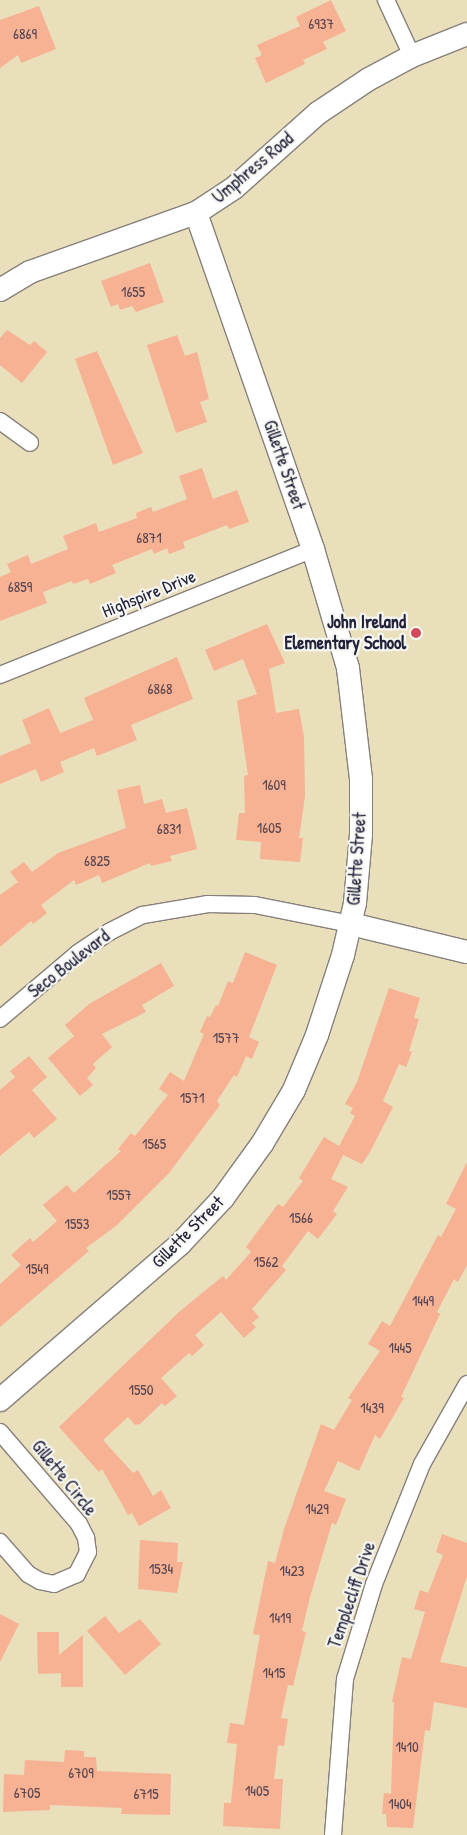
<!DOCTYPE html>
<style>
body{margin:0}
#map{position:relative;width:467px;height:1835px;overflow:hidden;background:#eadfbb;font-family:"Patrick Hand",sans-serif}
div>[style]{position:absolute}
.building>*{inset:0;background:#f7b193}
.roads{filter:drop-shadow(1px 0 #86807b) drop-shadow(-1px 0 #86807b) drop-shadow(0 1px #86807b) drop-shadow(0 -1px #86807b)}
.street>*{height:16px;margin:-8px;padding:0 8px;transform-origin:8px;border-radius:8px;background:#fff}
.secondary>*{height:22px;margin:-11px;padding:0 11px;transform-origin:11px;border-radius:11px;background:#fff}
.dots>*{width:14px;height:14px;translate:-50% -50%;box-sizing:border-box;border:2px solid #f6f6f2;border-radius:50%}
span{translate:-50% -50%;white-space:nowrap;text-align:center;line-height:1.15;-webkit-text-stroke:4.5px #f6f6f2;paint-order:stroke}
.number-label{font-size:15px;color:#574651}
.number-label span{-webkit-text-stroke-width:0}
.street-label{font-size:18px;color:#22223b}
.poi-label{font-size:18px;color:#22223b;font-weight:700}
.right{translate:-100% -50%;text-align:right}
</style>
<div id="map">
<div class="building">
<div style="clip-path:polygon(331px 0,346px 31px,323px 42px,327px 49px,303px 60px,305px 64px,266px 83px,255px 58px,262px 55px,257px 45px,300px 26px,296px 17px)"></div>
<div style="clip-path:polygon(39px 6px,56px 49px,21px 63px,18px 55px,0 68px,0 20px)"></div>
<div style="clip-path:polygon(150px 263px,164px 302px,136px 312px,132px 306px,120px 310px,118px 304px,111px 307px,101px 281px)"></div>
<div style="clip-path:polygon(7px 330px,30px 345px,34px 341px,47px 352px,22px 383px,0 365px,0 338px)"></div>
<div style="clip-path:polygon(177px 335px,185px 356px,197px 352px,209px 399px,200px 402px,207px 422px,176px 433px,147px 345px)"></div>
<div style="clip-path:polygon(97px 351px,143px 453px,113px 465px,75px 359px)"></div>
<div style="clip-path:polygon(202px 468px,213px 499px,237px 490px,249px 522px,229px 529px,227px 525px,183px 542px,185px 548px,169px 554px,167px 548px,154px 554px,152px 549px,112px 565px,116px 573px,90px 584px,88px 579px,73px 584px,72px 581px,43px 592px,47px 603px,0 621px,0 577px,11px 572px,7px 564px,28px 555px,31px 564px,68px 549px,63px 536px,96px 523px,99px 532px,137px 518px,136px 513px,151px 507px,153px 512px,187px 499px,179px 476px)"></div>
<div style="clip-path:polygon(267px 624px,285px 663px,269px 669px,276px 713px,299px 709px,304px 737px,305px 796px,299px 838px,303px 838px,300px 862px,260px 859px,261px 842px,236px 840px,239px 813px,245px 813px,244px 776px,248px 775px,237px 701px,257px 694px,243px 659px,214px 671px,205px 650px)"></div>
<div style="clip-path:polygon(177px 657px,193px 699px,131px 725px,137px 740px,97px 756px,94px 748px,60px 762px,64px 772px,41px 782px,36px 769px,0 784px,0 756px,31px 743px,22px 720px,49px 708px,60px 733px,93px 720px,84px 698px)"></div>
<div style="clip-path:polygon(140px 785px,144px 804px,162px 799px,166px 813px,187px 808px,197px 849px,170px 856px,172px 861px,151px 866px,150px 863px,102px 883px,99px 875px,76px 885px,74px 880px,41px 905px,47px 913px,33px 924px,31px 921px,0 947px,0 895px,18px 882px,10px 872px,24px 862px,32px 872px,58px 853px,126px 828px,117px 790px)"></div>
<div style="clip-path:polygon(245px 952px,277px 965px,249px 1037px,259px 1042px,252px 1059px,246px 1056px,237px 1077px,234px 1075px,217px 1101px,220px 1105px,169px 1173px,116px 1226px,86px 1248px,89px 1251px,0 1327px,0 1284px,21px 1265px,11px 1255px,30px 1238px,33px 1242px,57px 1221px,43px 1205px,67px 1185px,74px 1193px,121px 1151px,118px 1149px,131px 1133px,135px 1136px,168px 1095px,159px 1089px,170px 1072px,184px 1081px,204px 1034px,200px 1032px,207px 1016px,210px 1017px,216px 1005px,218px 1006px,228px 981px,233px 983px)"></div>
<div style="clip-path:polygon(161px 963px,174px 986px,142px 1005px,146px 1012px,102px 1034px,112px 1047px,93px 1064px,96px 1068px,87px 1078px,93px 1085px,80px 1096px,48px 1058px,74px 1036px,65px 1025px,89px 1004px)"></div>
<div style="clip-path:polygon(389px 988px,420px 998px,414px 1018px,419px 1019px,409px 1051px,412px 1052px,406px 1067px,399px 1064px,383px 1101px,393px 1107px,370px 1152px,362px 1164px,343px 1155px,331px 1179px,348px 1187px,333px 1211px,337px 1214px,318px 1239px,308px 1231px,282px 1266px,286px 1270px,252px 1309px,259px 1317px,252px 1323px,256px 1327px,244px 1338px,221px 1312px,195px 1335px,204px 1345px,192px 1356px,189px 1353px,161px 1378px,177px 1396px,165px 1406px,162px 1403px,140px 1424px,135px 1425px,128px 1417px,103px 1440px,133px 1473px,138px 1470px,153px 1496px,161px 1490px,171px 1508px,139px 1526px,132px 1513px,128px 1515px,102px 1469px,99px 1472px,59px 1427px,179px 1312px,223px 1276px,226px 1280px,251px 1252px,246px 1247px,278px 1204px,283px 1207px,303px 1181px,299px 1178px,324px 1137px,339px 1146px,355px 1116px,350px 1113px,353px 1108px,345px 1104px,357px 1082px)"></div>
<div style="clip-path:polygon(29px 1056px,47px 1077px,32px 1090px,57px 1119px,34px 1138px,29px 1132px,0 1156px,0 1090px,15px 1077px,10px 1071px)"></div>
<div style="clip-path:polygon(467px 1162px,467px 1265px,458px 1282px,454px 1279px,437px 1312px,440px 1314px,401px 1397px,404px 1398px,380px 1439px,375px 1435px,359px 1471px,338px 1461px,324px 1491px,346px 1499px,336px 1525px,332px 1523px,310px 1597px,302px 1631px,306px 1632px,293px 1686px,288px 1685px,281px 1718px,288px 1719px,284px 1746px,278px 1745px,274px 1779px,283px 1779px,280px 1829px,223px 1826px,224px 1803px,231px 1803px,237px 1744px,227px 1743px,230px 1723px,244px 1725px,260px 1635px,253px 1634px,268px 1561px,275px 1563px,284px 1529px,321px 1424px,334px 1430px,352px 1400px,348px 1398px,380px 1351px,368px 1344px,382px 1321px,390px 1326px,438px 1235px,441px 1237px,456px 1209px,446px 1204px)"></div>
<div style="clip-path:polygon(442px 1534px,467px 1543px,467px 1576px,440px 1662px,467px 1667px,467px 1708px,434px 1702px,430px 1731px,425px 1730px,413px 1828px,387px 1827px,386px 1814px,382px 1814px,384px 1793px,391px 1794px,394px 1702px,392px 1702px,402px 1657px,411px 1659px,425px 1612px,414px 1609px,420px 1590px,428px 1593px,443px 1555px,436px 1552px)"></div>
<div style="clip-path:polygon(140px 1540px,178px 1543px,177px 1562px,183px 1562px,177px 1593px,138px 1589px)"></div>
<div style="clip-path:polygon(0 1614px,19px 1624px,0 1662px)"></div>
<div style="clip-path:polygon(105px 1616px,119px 1633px,140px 1619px,161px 1644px,125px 1675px,87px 1631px)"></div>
<div style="clip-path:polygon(37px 1632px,59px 1632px,59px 1655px,83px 1635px,83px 1687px,61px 1687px,61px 1673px,38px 1674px)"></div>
<div style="clip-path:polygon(65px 1750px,84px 1751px,84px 1757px,96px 1757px,97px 1771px,171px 1774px,170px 1815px,121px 1814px,122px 1808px,50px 1805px,50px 1810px,3px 1812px,4px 1774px,24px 1775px,25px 1760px,64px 1762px)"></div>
</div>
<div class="roads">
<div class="street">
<div style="left:386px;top:0;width:62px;rotate:65.1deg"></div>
<div style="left:0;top:421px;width:37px;rotate:36deg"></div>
<div style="left:0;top:675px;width:337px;rotate:-21.9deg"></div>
<div style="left:0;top:1019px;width:102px;rotate:-40.2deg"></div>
<div style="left:78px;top:953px;width:37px;rotate:-34deg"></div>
<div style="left:109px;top:932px;width:38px;rotate:-27deg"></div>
<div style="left:143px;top:915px;width:66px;rotate:-9.6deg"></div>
<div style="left:208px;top:904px;width:47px;rotate:1.2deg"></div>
<div style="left:255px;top:905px;width:98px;rotate:11.2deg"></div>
<div style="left:0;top:1432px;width:121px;rotate:49.3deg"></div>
<div style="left:79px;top:1524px;width:16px;rotate:63deg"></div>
<div style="left:86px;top:1538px;width:14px;rotate:82deg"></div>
<div style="left:88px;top:1552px;width:25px;rotate:117deg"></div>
<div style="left:77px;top:1574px;width:25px;rotate:157deg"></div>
<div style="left:54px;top:1584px;width:14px;rotate:-168deg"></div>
<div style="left:40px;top:1581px;width:14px;rotate:-150deg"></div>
<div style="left:28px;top:1574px;width:43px;rotate:-131.2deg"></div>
<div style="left:333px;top:1835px;width:156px;rotate:-85.6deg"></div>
<div style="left:345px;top:1679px;width:99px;rotate:-73deg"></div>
<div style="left:374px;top:1584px;width:129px;rotate:-68.2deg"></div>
<div style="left:422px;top:1464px;width:92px;rotate:-60.6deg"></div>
</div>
<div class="secondary">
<div style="left:0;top:290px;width:35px;rotate:-31deg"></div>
<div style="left:30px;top:272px;width:176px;rotate:-19.6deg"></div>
<div style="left:196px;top:213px;width:45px;rotate:-33.3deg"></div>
<div style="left:234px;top:188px;width:113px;rotate:-41.8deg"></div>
<div style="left:318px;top:113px;width:61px;rotate:-33.7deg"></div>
<div style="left:369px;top:79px;width:49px;rotate:-28.1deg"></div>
<div style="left:412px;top:56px;width:59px;rotate:-21.8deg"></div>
<div style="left:351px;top:924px;width:119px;rotate:13.6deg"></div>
<div style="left:0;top:1400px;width:238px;rotate:-40.9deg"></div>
<div style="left:180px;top:1244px;width:63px;rotate:-46.9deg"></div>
<div style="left:223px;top:1198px;width:67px;rotate:-54.2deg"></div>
<div style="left:262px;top:1144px;width:63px;rotate:-59.3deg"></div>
<div style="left:294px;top:1090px;width:60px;rotate:-67.3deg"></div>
<div style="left:317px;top:1035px;width:84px;rotate:-72deg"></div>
<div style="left:343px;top:955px;width:53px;rotate:-77deg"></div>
<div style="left:355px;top:903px;width:69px;rotate:-85deg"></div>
<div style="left:361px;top:834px;width:55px;rotate:-90deg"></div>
<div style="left:361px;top:779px;width:112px;rotate:-96.7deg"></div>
<div style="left:348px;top:668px;width:124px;rotate:-106.4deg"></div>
<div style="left:313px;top:549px;width:356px;rotate:-109.2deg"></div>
</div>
</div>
<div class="dots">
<div style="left:416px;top:633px;background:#d1495b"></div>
</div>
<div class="number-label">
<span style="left:321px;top:24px">6937</span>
<span style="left:25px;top:34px">6869</span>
<span style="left:133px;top:292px">1655</span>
<span style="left:149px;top:538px">6871</span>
<span style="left:20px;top:587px">6859</span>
<span style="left:160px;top:689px">6868</span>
<span style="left:274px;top:785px">1609</span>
<span style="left:269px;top:828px">1605</span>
<span style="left:169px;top:829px">6831</span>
<span style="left:97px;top:861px">6825</span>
<span style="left:226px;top:1038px">1577</span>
<span style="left:192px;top:1098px">1571</span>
<span style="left:154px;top:1144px">1565</span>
<span style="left:119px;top:1195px">1557</span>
<span style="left:301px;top:1218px">1566</span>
<span style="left:77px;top:1224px">1553</span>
<span style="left:266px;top:1262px">1562</span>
<span style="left:37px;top:1269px">1549</span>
<span style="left:423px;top:1301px">1449</span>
<span style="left:400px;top:1348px">1445</span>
<span style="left:141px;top:1390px">1550</span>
<span style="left:372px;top:1408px">1439</span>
<span style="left:317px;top:1509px">1429</span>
<span style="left:161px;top:1569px">1534</span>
<span style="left:292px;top:1571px">1423</span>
<span style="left:280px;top:1618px">1419</span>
<span style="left:274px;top:1673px">1415</span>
<span style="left:407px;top:1747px">1410</span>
<span style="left:81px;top:1773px">6709</span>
<span style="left:257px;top:1791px">1405</span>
<span style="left:27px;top:1793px">6705</span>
<span style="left:146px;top:1794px">6715</span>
<span style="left:400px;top:1804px">1404</span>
</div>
<div class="street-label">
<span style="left:253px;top:168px;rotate:-40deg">Umphress Road</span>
<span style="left:284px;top:465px;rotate:71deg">Gillette Street</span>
<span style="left:149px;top:594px;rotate:-22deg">Highspire Drive</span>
<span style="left:357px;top:859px;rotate:-86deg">Gillette Street</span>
<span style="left:69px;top:964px;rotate:-38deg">Seco Boulevard</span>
<span style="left:188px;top:1232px;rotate:-45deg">Gillette Street</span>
<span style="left:64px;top:1478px;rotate:51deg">Gillette Circle</span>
<span style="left:352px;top:1595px;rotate:-71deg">Templecliff Drive</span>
</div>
<div class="poi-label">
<span class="right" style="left:406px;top:633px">John Ireland<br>Elementary School</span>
</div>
</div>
